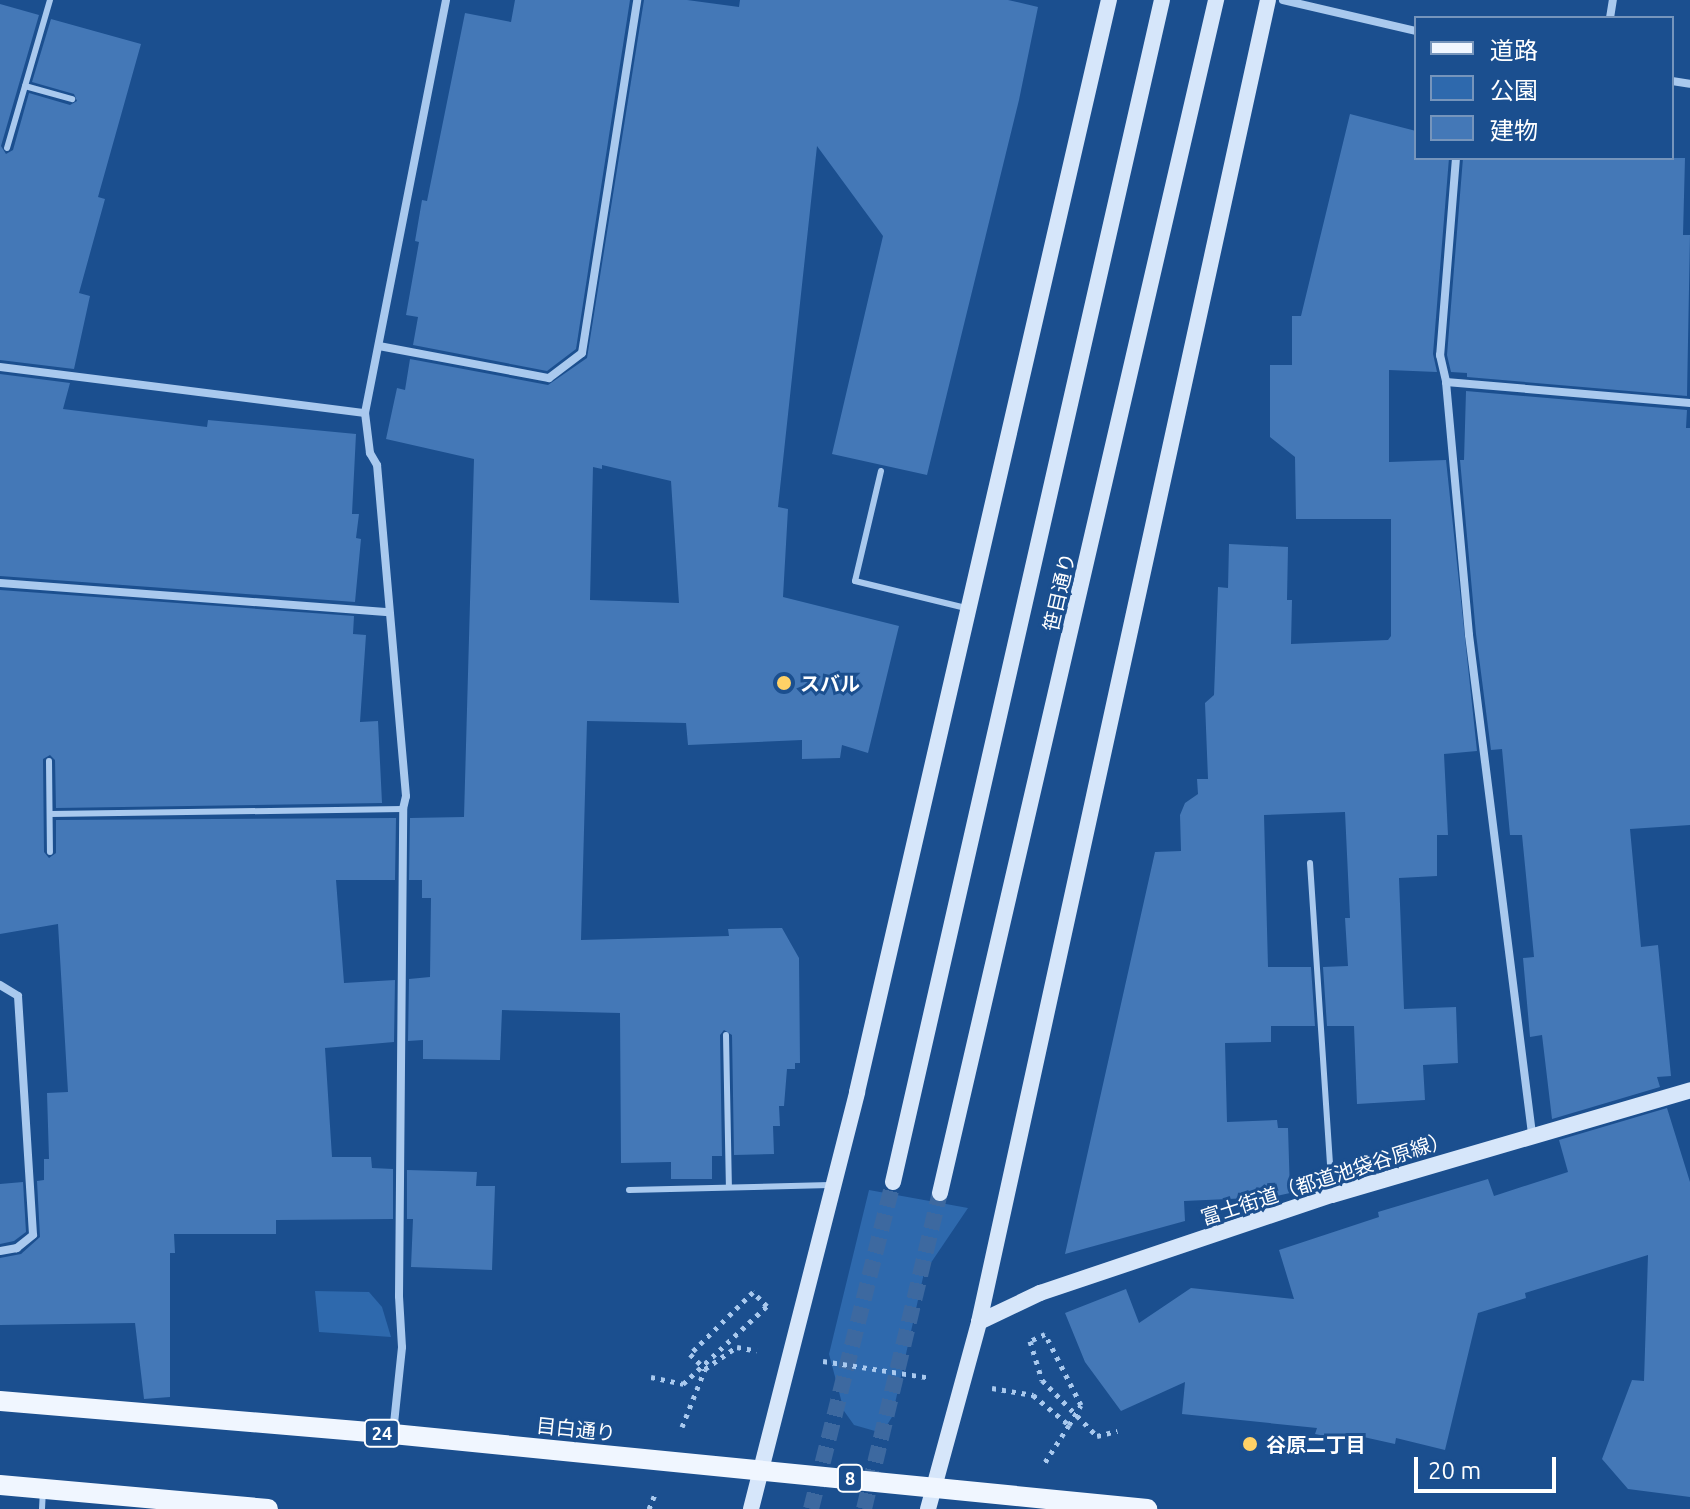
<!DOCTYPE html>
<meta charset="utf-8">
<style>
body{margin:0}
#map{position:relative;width:1690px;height:1509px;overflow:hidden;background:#1b4f8f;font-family:Ubuntu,"Noto Sans JP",sans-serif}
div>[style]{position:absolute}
.green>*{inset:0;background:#2e69ad}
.building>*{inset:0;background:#4478b7}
.secondary-tunnel>*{height:16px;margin-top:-8px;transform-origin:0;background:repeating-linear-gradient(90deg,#3d69a0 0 16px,transparent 0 24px)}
.path>*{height:5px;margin-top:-2.5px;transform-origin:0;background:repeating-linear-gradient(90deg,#a9c9ee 0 4px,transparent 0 10px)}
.service>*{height:6px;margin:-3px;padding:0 3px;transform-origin:3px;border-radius:3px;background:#a9c9ee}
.minor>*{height:8px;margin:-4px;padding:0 4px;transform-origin:4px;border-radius:4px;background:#a9c9ee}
.secondary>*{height:16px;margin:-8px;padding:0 8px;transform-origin:8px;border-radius:8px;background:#d6e6fa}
.primary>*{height:20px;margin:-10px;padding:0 10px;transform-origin:10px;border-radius:10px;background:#f0f6ff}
.dots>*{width:22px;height:22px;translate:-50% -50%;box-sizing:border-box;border:4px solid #1b4f8f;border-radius:50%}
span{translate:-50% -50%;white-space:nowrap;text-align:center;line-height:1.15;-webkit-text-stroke:6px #1b4f8f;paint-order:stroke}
.shield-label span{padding:2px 6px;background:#1b4f8f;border:2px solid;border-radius:6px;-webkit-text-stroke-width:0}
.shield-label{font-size:18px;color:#fff;font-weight:700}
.street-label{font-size:20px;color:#fff}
.poi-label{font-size:20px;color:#fff;font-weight:700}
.left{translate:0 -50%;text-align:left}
.legend{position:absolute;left:1414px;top:16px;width:260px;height:144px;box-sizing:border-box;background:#1b4f8f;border:2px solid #7695bc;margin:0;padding:10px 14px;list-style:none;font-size:24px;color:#fff}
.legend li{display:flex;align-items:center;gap:16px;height:40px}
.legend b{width:40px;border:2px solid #7695bc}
.scale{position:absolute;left:1414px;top:1457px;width:142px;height:36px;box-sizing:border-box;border:4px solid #fff;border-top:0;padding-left:10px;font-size:24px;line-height:28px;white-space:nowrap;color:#fff;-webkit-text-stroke:6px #1b4f8f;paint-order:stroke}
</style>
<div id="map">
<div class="green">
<div style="clip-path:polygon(869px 1190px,968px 1208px,924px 1273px,892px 1417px,882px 1433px,854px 1425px,844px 1411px,829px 1354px)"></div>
<div style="clip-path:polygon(315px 1291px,369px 1292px,382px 1307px,391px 1337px,319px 1332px)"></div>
</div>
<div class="building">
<div style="clip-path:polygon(515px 0,630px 0,576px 349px,547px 371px,413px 345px,418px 317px,406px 315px,419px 242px,415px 241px,422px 200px,427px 201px,465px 13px,511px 22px)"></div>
<div style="clip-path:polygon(evenodd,644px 0,687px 0,739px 7px,740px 0,1008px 0,1038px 7px,1019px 100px,927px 475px,832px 454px,883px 236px,817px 146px,778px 507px,788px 509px,783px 597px,899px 626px,868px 753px,842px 745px,840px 758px,802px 759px,802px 740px,688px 745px,686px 723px,587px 721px,581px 940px,729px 936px,728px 929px,782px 928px,799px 958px,800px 1063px,795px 1063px,795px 1069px,787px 1069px,784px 1106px,779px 1106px,780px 1126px,773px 1126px,774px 1154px,734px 1155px,732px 1035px,724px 1030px,720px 1035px,722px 1156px,712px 1156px,712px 1179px,671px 1179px,671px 1162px,621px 1163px,620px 1013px,502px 1010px,500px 1060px,423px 1059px,423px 1040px,408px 1041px,409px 979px,430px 977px,431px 898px,422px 898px,422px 880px,409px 880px,410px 818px,464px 817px,474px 459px,386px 439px,397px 388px,405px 390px,410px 359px,548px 385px,587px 358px,644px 0,602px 465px,671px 481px,679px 603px,590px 600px,593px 467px,602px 469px,602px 465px)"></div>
<div style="clip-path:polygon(0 4px,39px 15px,1px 146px,6px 154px,13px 150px,29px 93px,70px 105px,77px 101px,74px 94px,32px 82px,51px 19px,141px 44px,98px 197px,105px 199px,79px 293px,90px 296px,74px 369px,0 360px)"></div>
<div style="clip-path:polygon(1350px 114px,1416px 131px,1416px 158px,1449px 158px,1433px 354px,1437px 372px,1389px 370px,1389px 462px,1446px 460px,1477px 751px,1444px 754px,1448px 835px,1437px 835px,1437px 876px,1399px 878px,1404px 1009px,1456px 1007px,1458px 1063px,1423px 1065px,1425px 1100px,1357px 1104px,1354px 1026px,1327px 1026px,1323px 967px,1348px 966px,1345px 918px,1350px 918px,1345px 812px,1264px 815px,1268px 967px,1311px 967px,1315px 1026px,1271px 1026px,1271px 1042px,1225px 1043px,1227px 1122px,1277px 1120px,1278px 1128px,1288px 1128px,1290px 1193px,1272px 1197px,1184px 1201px,1185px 1221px,1065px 1254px,1155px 852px,1181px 851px,1180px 815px,1185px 803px,1198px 794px,1197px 779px,1208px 779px,1205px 703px,1214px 695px,1218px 587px,1228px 588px,1229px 544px,1288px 547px,1287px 600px,1292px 600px,1291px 644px,1388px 640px,1391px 636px,1391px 519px,1296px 519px,1295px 457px,1270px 437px,1270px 365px,1292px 365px,1292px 316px,1301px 316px)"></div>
<div style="clip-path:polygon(1463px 158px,1685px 158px,1683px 235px,1690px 235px,1687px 396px,1467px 377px,1467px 373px,1451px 372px,1447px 355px)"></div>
<div style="clip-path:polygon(0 374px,70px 383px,63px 409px,207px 427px,208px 420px,356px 434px,352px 514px,359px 514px,356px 538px,361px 539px,355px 602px,0 576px)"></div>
<div style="clip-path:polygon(1466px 391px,1687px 410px,1686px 428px,1690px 428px,1690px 825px,1630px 829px,1641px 947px,1658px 945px,1671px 1076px,1657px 1077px,1660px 1087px,1552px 1119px,1542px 1035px,1530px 1037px,1523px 958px,1534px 957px,1522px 835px,1510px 835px,1502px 749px,1491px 750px,1476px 634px,1460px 460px,1464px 460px)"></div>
<div style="clip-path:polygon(0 590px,354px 616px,353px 634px,366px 635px,360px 722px,378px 721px,382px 803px,56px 808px,55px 760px,50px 755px,43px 759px,44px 852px,49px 858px,56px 853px,56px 820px,396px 818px,395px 880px,336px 880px,344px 983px,395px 980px,394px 1042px,325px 1048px,332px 1157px,371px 1157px,372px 1168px,393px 1169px,393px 1219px,276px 1220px,276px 1234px,174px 1234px,175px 1253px,170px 1253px,170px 1397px,144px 1399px,135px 1323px,0 1325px,0 1258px,21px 1254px,40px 1237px,37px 1181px,44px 1180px,44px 1159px,49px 1159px,47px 1093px,68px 1092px,58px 924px,0 934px)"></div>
<div style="clip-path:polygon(1667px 1108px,1690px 1182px,1690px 1497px,1628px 1489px,1602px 1459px,1632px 1380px,1644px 1381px,1648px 1255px,1525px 1293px,1526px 1298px,1478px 1313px,1445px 1450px,1396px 1438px,1395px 1444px,1359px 1436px,1358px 1443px,1315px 1434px,1317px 1428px,1182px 1414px,1185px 1382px,1121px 1411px,1085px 1362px,1065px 1313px,1126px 1289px,1139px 1323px,1191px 1288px,1294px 1299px,1279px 1250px,1379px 1217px,1378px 1212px,1488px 1179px,1494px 1196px,1568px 1172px,1559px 1140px)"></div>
<div style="clip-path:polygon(407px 1170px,477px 1172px,476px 1186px,495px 1186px,492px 1270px,411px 1267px,413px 1219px,407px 1219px)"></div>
<div style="clip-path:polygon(23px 1182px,26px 1232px,14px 1241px,0 1244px,0 1184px)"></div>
</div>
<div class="secondary-tunnel">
<div style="left:811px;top:1509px;width:337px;rotate:-75.9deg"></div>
<div style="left:864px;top:1509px;width:325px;rotate:-76.5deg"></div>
</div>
<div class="path">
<div style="left:823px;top:1361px;width:109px;rotate:8.9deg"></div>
<div style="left:651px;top:1377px;width:33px;rotate:12deg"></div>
<div style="left:683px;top:1384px;width:115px;rotate:-42.9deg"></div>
<div style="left:767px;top:1306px;width:20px;rotate:-135deg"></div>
<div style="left:753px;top:1292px;width:88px;rotate:135.5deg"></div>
<div style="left:690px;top:1354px;width:21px;rotate:45deg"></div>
<div style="left:992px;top:1388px;width:42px;rotate:9.7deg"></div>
<div style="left:1033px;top:1395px;width:47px;rotate:39.8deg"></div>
<div style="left:1069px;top:1425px;width:46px;rotate:122.7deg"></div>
<div style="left:1069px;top:1425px;width:23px;rotate:-59deg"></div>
<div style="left:1081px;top:1405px;width:80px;rotate:-116.9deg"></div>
<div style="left:1045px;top:1334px;width:17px;rotate:155deg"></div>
<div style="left:1030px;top:1341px;width:41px;rotate:72.9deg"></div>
<div style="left:1042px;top:1380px;width:78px;rotate:45.5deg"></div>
<div style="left:1097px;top:1436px;width:21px;rotate:-14deg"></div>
<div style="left:682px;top:1427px;width:62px;rotate:-68.4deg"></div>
<div style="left:705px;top:1369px;width:39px;rotate:-35deg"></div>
<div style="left:737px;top:1347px;width:20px;rotate:11deg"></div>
<div style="left:649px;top:1509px;width:18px;rotate:-68deg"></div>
</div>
<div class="service">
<div style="left:25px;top:86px;width:49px;rotate:15.5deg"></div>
<div style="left:7px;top:148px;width:154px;rotate:-73.8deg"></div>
<div style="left:881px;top:471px;width:113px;rotate:103.3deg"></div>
<div style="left:855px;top:581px;width:114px;rotate:13.7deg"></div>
<div style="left:49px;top:761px;width:91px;rotate:89.4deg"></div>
<div style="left:50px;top:814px;width:353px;rotate:-0.8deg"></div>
<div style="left:1310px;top:863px;width:330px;rotate:86.2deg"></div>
<div style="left:726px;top:1035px;width:152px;rotate:88.9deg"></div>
<div style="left:629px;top:1190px;width:201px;rotate:-1.4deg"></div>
<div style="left:42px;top:1509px;width:17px;rotate:-87deg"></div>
</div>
<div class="minor">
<div style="left:1283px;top:0;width:137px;rotate:13.1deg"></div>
<div style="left:1610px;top:18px;width:18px;rotate:-81deg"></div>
<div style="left:1672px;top:81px;width:18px;rotate:9deg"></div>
<div style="left:1456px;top:158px;width:198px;rotate:94.6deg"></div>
<div style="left:1440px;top:355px;width:28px;rotate:77deg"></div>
<div style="left:1446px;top:382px;width:254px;rotate:84.8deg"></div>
<div style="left:1469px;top:635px;width:503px;rotate:82.8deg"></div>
<div style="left:379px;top:346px;width:173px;rotate:10.7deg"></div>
<div style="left:549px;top:378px;width:41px;rotate:-37.1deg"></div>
<div style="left:582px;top:353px;width:357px;rotate:-81.1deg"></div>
<div style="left:0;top:367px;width:368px;rotate:7.2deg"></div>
<div style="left:1446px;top:382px;width:245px;rotate:4.9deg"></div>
<div style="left:0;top:583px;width:390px;rotate:4.3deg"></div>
<div style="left:0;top:985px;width:21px;rotate:31deg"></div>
<div style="left:18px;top:996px;width:239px;rotate:86.4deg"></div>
<div style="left:33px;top:1235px;width:21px;rotate:141deg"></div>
<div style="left:17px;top:1248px;width:17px;rotate:170deg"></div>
<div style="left:393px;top:1433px;width:86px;rotate:-84deg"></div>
<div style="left:402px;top:1347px;width:51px;rotate:-93.4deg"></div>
<div style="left:399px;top:1296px;width:487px;rotate:-89.5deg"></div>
<div style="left:403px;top:809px;width:13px;rotate:-77deg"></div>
<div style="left:406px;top:796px;width:332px;rotate:-95deg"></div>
<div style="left:377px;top:465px;width:14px;rotate:-120deg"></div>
<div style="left:370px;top:453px;width:40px;rotate:-97.1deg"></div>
<div style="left:365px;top:413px;width:421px;rotate:-78.9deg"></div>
</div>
<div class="secondary">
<div style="left:893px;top:1182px;width:1212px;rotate:-77.18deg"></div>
<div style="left:940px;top:1193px;width:1225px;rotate:-76.97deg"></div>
<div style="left:979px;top:1322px;width:68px;rotate:-25.4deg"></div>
<div style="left:1040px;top:1293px;width:308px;rotate:-18.6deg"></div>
<div style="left:1332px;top:1195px;width:373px;rotate:-16.3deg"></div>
<div style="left:751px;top:1509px;width:430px;rotate:-75.7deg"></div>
<div style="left:857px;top:1092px;width:1121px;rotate:-77.01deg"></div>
<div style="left:928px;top:1509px;width:194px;rotate:-74.7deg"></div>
<div style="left:979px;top:1322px;width:1353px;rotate:-77.67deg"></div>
</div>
<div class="primary">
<div style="left:0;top:1401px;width:394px;rotate:4.8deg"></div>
<div style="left:393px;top:1434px;width:758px;rotate:5.68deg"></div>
<div style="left:0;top:1485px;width:269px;rotate:5.1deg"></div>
</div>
<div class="dots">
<div style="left:784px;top:683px;background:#ffd166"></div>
<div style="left:1250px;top:1444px;background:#ffd166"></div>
</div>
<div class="shield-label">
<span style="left:382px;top:1433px">24</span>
<span style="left:850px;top:1478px">8</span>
</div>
<div class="street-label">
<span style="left:1059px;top:592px;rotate:-77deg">笹目通り</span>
<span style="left:1325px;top:1178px;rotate:-18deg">富士街道（都道池袋谷原線）</span>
<span style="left:576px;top:1429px;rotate:6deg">目白通り</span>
</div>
<div class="poi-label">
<span class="left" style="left:800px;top:683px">スバル</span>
<span class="left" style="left:1266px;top:1444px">谷原二丁目</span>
</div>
<ul class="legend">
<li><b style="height:10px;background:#f0f6ff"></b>道路</li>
<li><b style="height:22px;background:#2e69ad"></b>公園</li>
<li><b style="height:22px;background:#4478b7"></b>建物</li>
</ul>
<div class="scale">20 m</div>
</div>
